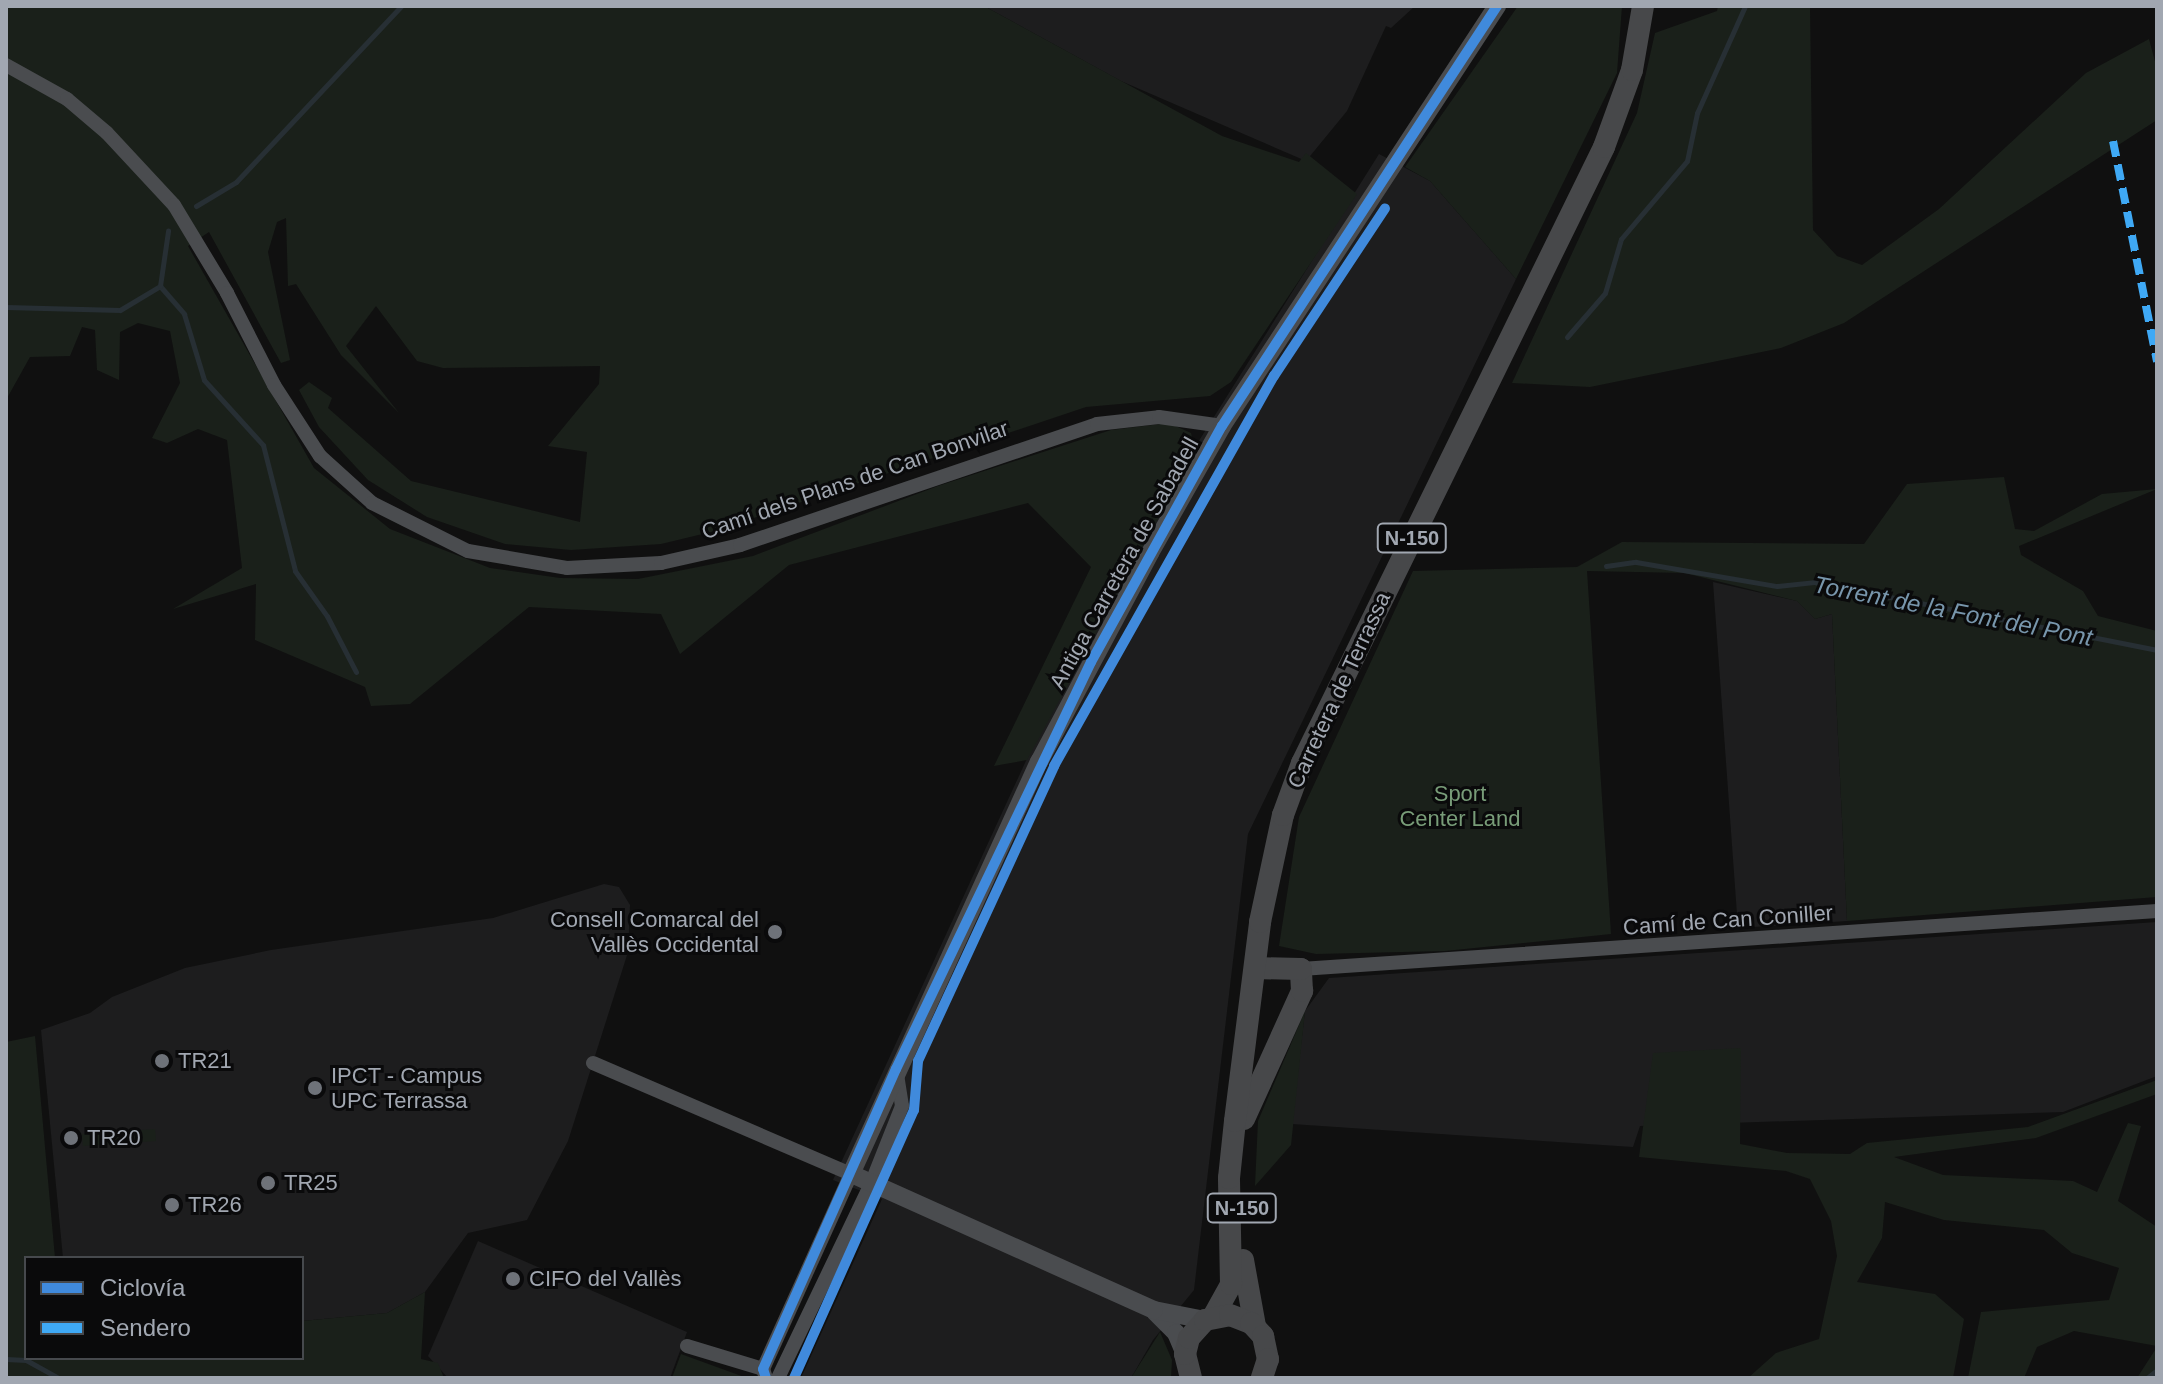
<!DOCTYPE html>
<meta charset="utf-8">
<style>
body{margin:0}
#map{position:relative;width:2163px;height:1384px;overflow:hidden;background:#101010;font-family:Arial,sans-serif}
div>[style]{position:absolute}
.built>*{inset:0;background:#1d1d1e}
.green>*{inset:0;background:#1a201a}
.stream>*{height:5px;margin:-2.5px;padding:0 2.5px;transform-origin:2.5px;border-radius:2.5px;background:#272f34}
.minor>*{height:14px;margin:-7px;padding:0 7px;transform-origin:7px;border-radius:7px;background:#4a4c4f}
.tertiary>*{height:18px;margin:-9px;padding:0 9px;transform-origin:9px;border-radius:9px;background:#4a4c4f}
.primary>*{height:22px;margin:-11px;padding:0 11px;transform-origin:11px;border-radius:11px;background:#47484a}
.quiet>*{height:8px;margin-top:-4px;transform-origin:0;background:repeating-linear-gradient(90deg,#3fa9f5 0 16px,transparent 0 24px)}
.cycleway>*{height:10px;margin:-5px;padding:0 5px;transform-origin:5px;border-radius:5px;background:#408adc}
.dots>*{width:22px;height:22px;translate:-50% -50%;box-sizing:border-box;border:4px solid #0a0a0b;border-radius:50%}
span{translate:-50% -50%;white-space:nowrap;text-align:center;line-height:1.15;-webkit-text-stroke:6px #0a0a0b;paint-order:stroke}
.shield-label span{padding:2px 6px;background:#0a0a0b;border:2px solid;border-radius:6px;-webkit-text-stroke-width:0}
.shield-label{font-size:20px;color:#a1a7b1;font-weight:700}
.street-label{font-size:22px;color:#a1a7b1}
.park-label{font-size:22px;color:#789c78}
.poi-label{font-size:22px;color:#a1a7b1}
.right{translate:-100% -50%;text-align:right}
.left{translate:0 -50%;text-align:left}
.water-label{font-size:24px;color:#7896ac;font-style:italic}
.frame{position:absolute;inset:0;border:8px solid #a1a7b1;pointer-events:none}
.legend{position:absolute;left:24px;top:1256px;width:280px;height:104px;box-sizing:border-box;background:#0a0a0b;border:2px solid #46494d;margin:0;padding:10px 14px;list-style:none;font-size:24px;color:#a1a7b1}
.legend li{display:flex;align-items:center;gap:16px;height:40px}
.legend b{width:40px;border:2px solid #46494d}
</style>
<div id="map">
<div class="built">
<div style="clip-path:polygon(984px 6px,1415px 6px,1391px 28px,1386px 26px,1347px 111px,1306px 161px,1121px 81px)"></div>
<div style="clip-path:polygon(1379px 154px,1430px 181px,1516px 279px,1248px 834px,1194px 1290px,1153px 1340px,1131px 1378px,801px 1378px,882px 1199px,833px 1180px,1036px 739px,1190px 455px)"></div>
<div style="clip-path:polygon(1713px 582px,1797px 601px,1815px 619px,1832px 614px,1847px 921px,1738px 928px)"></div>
<div style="clip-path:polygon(604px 884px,619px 887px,630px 905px,628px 952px,568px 1141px,527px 1220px,468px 1233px,425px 1292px,387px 1313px,302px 1321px,302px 1258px,63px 1258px,41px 1030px,90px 1013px,112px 997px,185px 968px,271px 950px,493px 918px)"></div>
<div style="clip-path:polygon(2157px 922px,2157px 1076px,2063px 1112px,1640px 1126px,1633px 1147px,1292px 1124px,1305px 1011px,1329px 978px)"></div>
<div style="clip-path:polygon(478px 1241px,687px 1332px,670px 1378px,448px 1378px,428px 1356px)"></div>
</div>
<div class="green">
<div style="clip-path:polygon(6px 6px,984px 6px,1222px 136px,1299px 162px,1306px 153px,1357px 194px,1231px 382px,1210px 396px,1086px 407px,715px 531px,661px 544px,571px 550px,505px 544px,427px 517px,368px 480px,319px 427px,299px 390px,309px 382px,332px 398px,328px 408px,411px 481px,580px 522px,587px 452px,548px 446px,599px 384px,600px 366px,443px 368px,417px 361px,376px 306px,346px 346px,399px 413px,341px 355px,296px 284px,288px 286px,286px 218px,277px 222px,268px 252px,290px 360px,281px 363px,209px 232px,188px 246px,314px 468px,390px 529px,490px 568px,560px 578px,638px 579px,753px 556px,938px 486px,1111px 430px,1169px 423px,1191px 433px,1195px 450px,1027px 760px,994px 766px,1091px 567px,1028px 503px,789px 565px,680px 654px,661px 614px,529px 607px,410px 704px,371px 706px,365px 687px,255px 640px,256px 584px,173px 609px,242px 568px,227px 440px,198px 429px,167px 443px,152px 438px,180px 383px,170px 331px,138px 323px,120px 332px,119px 380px,97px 370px,95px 330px,82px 327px,70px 356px,30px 357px,6px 400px)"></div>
<div style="clip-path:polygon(1518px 6px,1622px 6px,1617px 73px,1516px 279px,1430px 181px,1405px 167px)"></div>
<div style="clip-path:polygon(1718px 6px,1810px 6px,1813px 230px,1837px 256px,1862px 265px,1939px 209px,2086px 73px,2149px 39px,2157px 69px,2157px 120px,1844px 323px,1781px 348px,1590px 387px,1512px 383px,1637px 113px,1655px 33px,1717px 11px)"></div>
<div style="clip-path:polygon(2004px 477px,2015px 529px,2034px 531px,2102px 494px,2157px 489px,2019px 546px,2021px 555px,2083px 591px,2098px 616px,2157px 631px,2157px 897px,1847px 921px,1832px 614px,1815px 619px,1797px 601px,1685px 573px,1587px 571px,1611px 934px,1445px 951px,1316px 954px,1279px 946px,1299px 817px,1413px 571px,1577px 567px,1622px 542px,1864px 544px,1907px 484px)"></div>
<div style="clip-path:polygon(1305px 1011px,1291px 1145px,1255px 1186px,1258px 1121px)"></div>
<div style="clip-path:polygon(35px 1036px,55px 1258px,26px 1258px,26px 1358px,302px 1358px,302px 1321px,387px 1313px,425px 1292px,421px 1359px,438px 1363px,444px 1378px,6px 1378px,6px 1042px)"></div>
<div style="clip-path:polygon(1741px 1048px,1740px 1144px,1787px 1153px,1850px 1154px,1867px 1143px,2028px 1127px,2157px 1080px,2157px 1094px,2036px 1138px,1894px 1157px,1943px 1175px,2073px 1181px,2097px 1192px,2128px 1123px,2141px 1126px,2118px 1201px,2157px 1227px,2157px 1346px,2074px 1331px,2037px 1347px,2024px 1378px,1968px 1378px,1981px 1312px,2109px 1300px,2119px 1268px,2072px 1253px,2044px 1230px,1944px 1220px,1885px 1202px,1882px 1238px,1857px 1282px,1935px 1294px,1964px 1319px,1953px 1378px,1748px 1378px,1776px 1353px,1819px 1339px,1837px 1256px,1831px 1221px,1810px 1179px,1786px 1171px,1639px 1157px,1653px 1053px)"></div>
<div style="clip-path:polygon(155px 1129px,156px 1141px,83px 1146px,82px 1134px)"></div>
<div style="clip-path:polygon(1160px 1332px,1172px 1360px,1171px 1378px,1131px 1378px)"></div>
<div style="clip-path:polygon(2157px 1347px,2157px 1378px,2137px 1378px)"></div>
<div style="clip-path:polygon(681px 1354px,747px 1378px,672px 1378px)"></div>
</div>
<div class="stream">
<div style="left:196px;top:206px;width:47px;rotate:-31deg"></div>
<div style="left:236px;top:182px;width:241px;rotate:-46.8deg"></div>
<div style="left:160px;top:286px;width:37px;rotate:49deg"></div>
<div style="left:184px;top:314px;width:69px;rotate:73.1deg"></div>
<div style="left:204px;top:380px;width:88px;rotate:47.8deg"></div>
<div style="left:263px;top:445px;width:130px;rotate:75.7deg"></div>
<div style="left:295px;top:571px;width:55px;rotate:54.6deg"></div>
<div style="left:327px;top:616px;width:63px;rotate:62.6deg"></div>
<div style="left:6px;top:307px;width:114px;rotate:1.5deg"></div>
<div style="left:120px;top:310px;width:47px;rotate:-31deg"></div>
<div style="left:160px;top:286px;width:56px;rotate:-81.7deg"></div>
<div style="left:1567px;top:337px;width:58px;rotate:-49.2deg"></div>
<div style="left:1605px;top:293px;width:56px;rotate:-73.5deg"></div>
<div style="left:1621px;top:239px;width:102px;rotate:-49.8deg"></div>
<div style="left:1687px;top:161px;width:49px;rotate:-78.2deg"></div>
<div style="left:1697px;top:113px;width:117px;rotate:-65.8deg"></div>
<div style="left:1606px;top:566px;width:30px;rotate:-8deg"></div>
<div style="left:1636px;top:562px;width:143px;rotate:9.7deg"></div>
<div style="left:1777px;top:586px;width:37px;rotate:-6deg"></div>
<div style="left:1814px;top:582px;width:350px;rotate:11.2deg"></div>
<div style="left:6px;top:1359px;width:20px;rotate:3deg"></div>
<div style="left:26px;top:1360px;width:38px;rotate:29deg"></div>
<div style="left:2147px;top:1378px;width:13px;rotate:-39deg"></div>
</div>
<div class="minor">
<div style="left:6px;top:65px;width:70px;rotate:29.1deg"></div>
<div style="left:67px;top:99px;width:52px;rotate:40.4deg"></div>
<div style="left:107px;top:133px;width:98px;rotate:47.1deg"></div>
<div style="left:174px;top:205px;width:103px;rotate:58.9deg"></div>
<div style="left:227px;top:293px;width:103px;rotate:62.9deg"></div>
<div style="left:274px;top:385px;width:85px;rotate:57.1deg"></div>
<div style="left:320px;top:456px;width:70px;rotate:42.1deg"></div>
<div style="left:372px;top:503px;width:107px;rotate:26.6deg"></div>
<div style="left:468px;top:551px;width:100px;rotate:9.7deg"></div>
<div style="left:567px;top:568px;width:94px;rotate:-3deg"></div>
<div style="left:661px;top:563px;width:81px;rotate:-12.8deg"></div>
<div style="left:740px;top:545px;width:377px;rotate:-18.7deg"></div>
<div style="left:1097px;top:424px;width:62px;rotate:-6.4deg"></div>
<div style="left:1159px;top:417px;width:64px;rotate:8.1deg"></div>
<div style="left:1301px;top:969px;width:858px;rotate:-3.88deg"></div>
<div style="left:593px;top:1063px;width:281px;rotate:23.3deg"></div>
<div style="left:851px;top:1174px;width:214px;rotate:114.3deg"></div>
<div style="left:763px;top:1369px;width:9px;rotate:72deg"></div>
<div style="left:687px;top:1346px;width:79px;rotate:16.8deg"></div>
<div style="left:778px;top:1378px;width:215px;rotate:-64.4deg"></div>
<div style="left:871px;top:1184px;width:84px;rotate:-68.3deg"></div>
<div style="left:902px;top:1106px;width:32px;rotate:-99deg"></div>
</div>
<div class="tertiary">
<div style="left:1155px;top:1312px;width:30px;rotate:45deg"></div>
<div style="left:1176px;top:1333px;width:23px;rotate:67deg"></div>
<div style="left:1205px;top:1320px;width:52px;rotate:-168.9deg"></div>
<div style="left:1154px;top:1310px;width:332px;rotate:-155.8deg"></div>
<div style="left:851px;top:1174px;width:453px;rotate:-65.5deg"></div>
<div style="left:1039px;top:762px;width:237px;rotate:-62deg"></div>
<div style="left:1150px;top:553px;width:146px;rotate:-60.4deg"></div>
<div style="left:1222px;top:426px;width:502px;rotate:-56.78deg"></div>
</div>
<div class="primary">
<div style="left:1244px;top:1119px;width:141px;rotate:-65.6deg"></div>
<div style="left:1302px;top:991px;width:22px;rotate:-93deg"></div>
<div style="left:1301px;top:969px;width:46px;rotate:-178.8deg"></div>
<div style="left:1243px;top:1260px;width:67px;rotate:79.7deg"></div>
<div style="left:1213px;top:1317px;width:38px;rotate:-61deg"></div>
<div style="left:1231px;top:1284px;width:106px;rotate:-91.1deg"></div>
<div style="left:1229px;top:1178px;width:57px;rotate:-84deg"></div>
<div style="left:1235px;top:1121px;width:201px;rotate:-82.8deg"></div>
<div style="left:1260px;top:922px;width:109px;rotate:-77.9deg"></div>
<div style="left:1283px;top:815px;width:55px;rotate:-69.9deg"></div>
<div style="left:1302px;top:763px;width:686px;rotate:-63.88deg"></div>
<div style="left:1604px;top:147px;width:82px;rotate:-70deg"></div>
<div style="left:1632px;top:70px;width:65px;rotate:-80.2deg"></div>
<div style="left:1191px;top:1378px;width:25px;rotate:-104deg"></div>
<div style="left:1185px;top:1354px;width:16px;rotate:-76deg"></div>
<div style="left:1189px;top:1338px;width:24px;rotate:-48deg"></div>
<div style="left:1205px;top:1320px;width:25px;rotate:-11deg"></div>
<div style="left:1230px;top:1315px;width:22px;rotate:21deg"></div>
<div style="left:1251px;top:1323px;width:18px;rotate:47deg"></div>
<div style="left:1263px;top:1336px;width:24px;rotate:78deg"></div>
<div style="left:1268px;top:1359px;width:20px;rotate:108deg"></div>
</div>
<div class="quiet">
<div style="left:2113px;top:141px;width:225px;rotate:78.7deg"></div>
</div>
<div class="cycleway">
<div style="left:766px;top:1378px;width:9px;rotate:-108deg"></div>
<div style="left:763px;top:1369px;width:328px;rotate:-66.1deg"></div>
<div style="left:896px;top:1069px;width:451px;rotate:-64.4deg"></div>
<div style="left:1091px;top:662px;width:270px;rotate:-61deg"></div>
<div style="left:1222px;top:426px;width:502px;rotate:-56.78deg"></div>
<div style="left:794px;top:1378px;width:294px;rotate:-65.9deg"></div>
<div style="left:914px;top:1110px;width:49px;rotate:-85.3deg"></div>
<div style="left:918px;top:1061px;width:325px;rotate:-65.2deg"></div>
<div style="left:1054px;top:766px;width:448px;rotate:-60.6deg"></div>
<div style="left:1274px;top:376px;width:201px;rotate:-56.5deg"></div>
</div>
<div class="dots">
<div style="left:775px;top:932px;background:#6e7279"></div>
<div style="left:162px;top:1061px;background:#6e7279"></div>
<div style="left:315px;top:1088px;background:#6e7279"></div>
<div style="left:71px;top:1138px;background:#6e7279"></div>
<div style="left:268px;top:1183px;background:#6e7279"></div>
<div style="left:172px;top:1205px;background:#6e7279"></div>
<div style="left:513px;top:1279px;background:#6e7279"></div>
</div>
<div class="shield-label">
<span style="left:1412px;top:538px">N-150</span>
<span style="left:1242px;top:1208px">N-150</span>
</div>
<div class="street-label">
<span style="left:855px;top:480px;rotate:-19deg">Camí dels Plans de Can Bonvilar</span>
<span style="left:1124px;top:563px;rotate:-61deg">Antiga Carretera de Sabadell</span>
<span style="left:1339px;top:690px;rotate:-65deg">Carretera de Terrassa</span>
<span style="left:1728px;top:920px;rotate:-4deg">Camí de Can Coniller</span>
</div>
<div class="park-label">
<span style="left:1460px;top:806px">Sport<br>Center Land</span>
</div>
<div class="poi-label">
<span class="right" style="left:759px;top:932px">Consell Comarcal del<br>Vallès Occidental</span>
<span class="left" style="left:178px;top:1061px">TR21</span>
<span class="left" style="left:331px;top:1088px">IPCT - Campus<br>UPC Terrassa</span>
<span class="left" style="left:87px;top:1138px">TR20</span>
<span class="left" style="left:284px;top:1183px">TR25</span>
<span class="left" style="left:188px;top:1205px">TR26</span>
<span class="left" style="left:529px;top:1279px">CIFO del Vallès</span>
</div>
<div class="water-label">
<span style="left:1953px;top:611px;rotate:11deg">Torrent de la Font del Pont</span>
</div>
<div class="frame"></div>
<ul class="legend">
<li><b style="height:10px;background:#408adc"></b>Ciclovía</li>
<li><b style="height:10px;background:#3fa9f5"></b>Sendero</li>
</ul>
</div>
